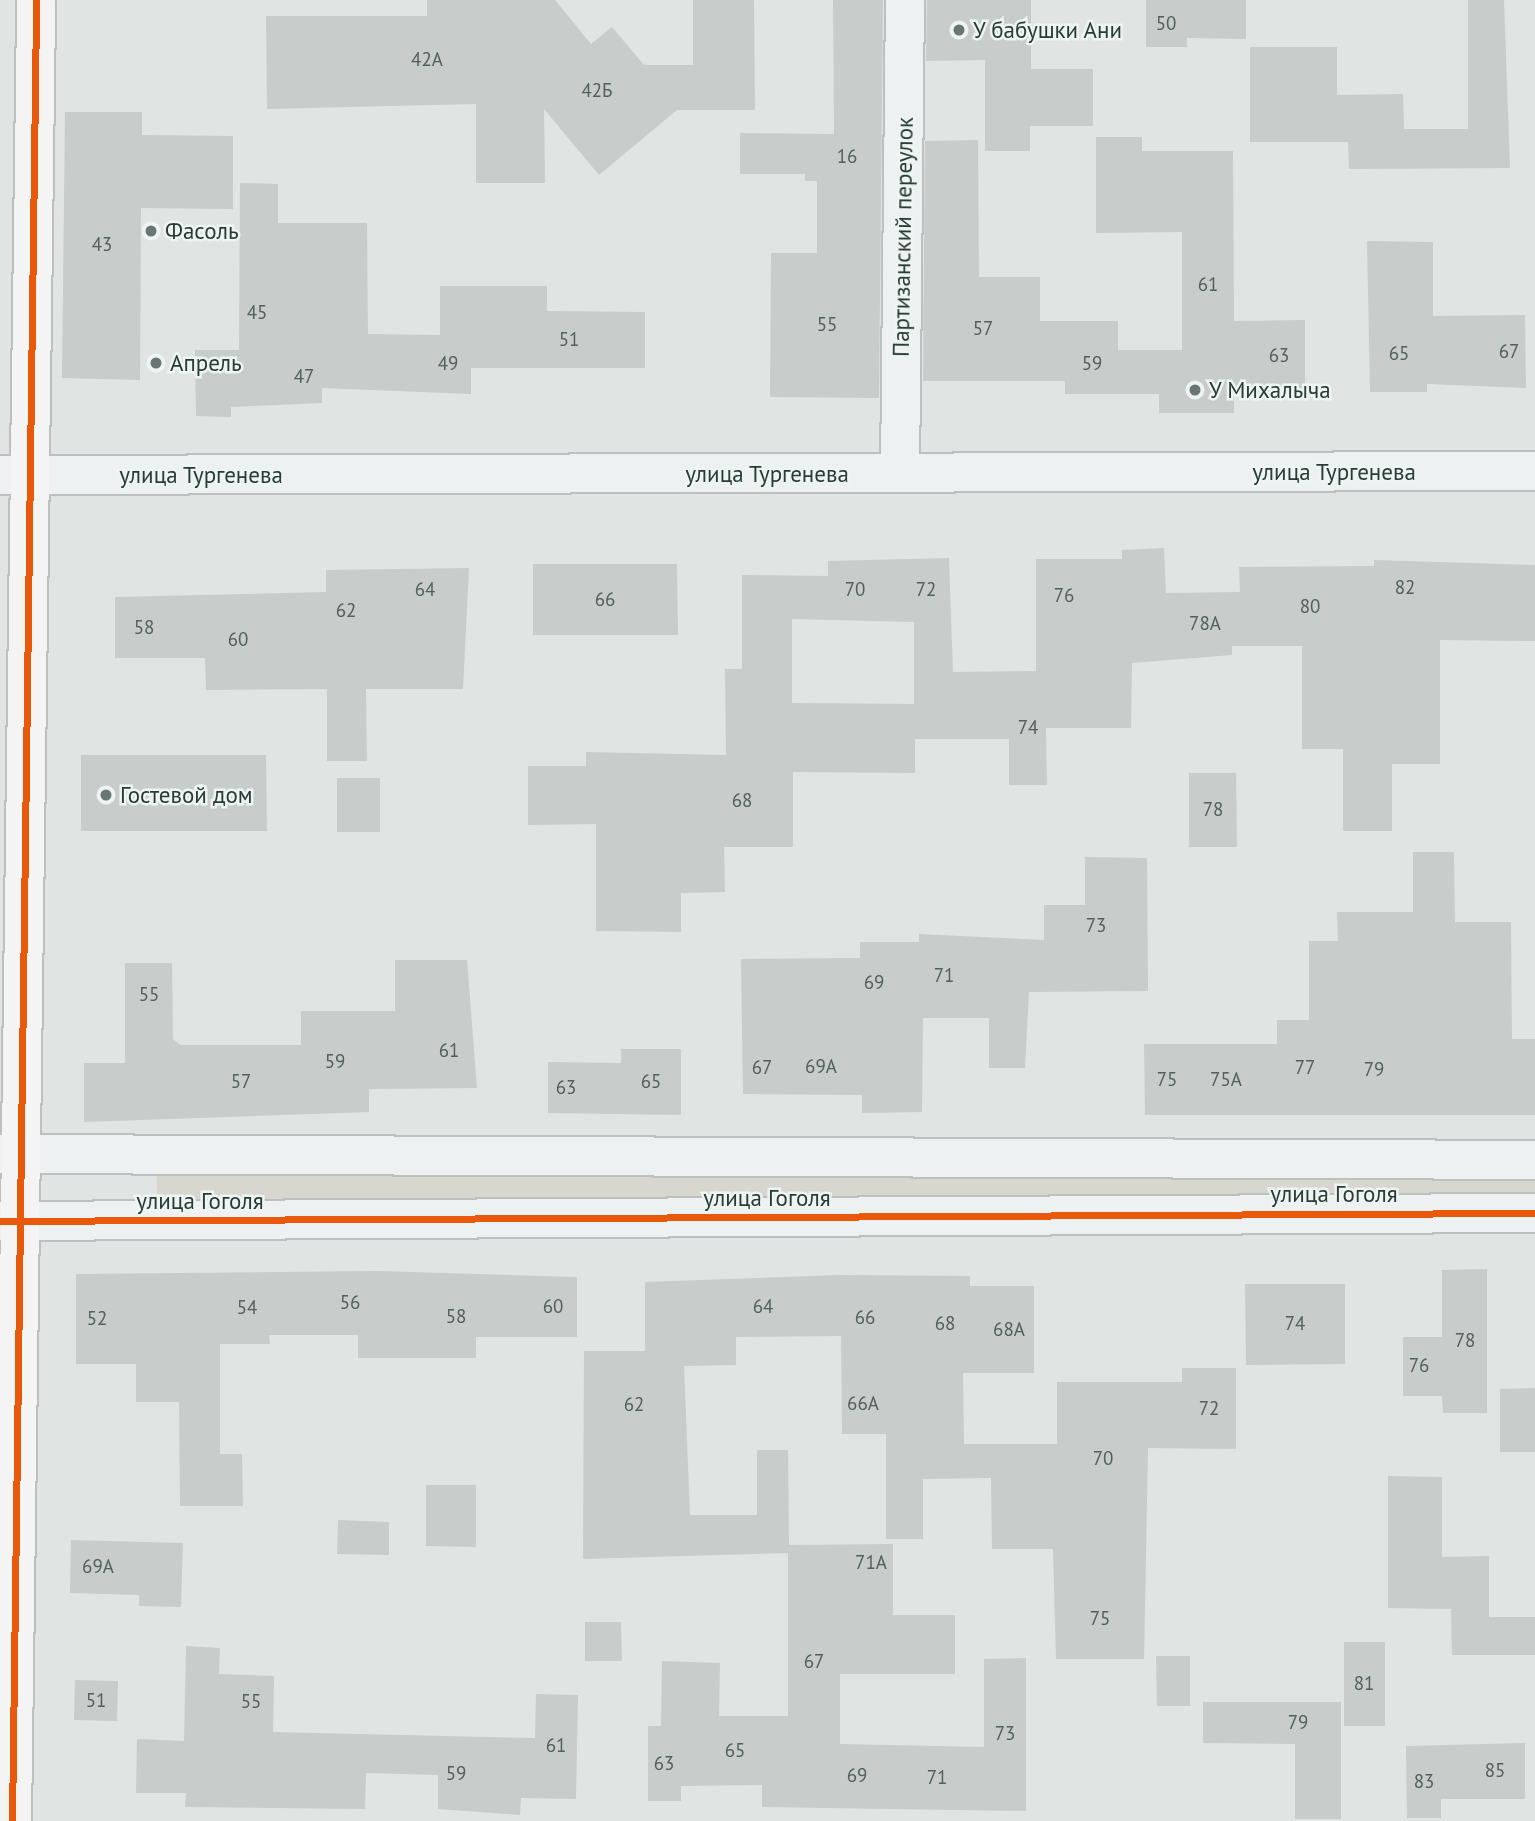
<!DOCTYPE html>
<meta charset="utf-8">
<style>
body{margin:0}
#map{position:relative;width:1535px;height:1821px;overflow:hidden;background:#e0e4e3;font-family:"PT Sans",sans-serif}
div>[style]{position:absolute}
.green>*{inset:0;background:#d7d7d0}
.building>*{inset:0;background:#c8cccb}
.roads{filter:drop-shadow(2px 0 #bcc0bf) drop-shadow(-2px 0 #bcc0bf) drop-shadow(0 2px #bcc0bf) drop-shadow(0 -2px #bcc0bf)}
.street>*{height:38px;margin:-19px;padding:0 19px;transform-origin:19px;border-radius:19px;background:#eef1f1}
.secondary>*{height:38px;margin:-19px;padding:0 19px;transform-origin:19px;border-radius:19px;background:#f4f4f4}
.cycleway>*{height:7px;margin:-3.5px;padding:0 3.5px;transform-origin:3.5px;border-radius:3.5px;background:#e8590c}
.dots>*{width:19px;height:19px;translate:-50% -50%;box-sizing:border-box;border:4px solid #edf4f2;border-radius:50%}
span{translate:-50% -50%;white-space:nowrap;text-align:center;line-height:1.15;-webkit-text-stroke:5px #edf4f2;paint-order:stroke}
.number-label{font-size:19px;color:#52605d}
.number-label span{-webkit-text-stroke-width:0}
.poi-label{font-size:23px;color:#293b37}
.left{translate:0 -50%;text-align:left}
.street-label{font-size:23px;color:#293b37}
</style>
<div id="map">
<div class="green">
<div style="clip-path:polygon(1535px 1170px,1535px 1202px,158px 1208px,156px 1171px)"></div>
</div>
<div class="building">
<div style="clip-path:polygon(427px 0,555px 0,591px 44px,612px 27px,644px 65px,693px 65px,693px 0,754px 0,755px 110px,677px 110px,599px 175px,544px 109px,545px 183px,476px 183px,476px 104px,267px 109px,266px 16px,427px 16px)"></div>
<div style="clip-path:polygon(833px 0,883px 0,879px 398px,770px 397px,771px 253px,817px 253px,817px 181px,805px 181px,805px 174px,740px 174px,740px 133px,834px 134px)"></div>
<div style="clip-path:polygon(927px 0,1031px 0,1031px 69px,1093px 69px,1093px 126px,1030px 126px,1030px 151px,985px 151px,985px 60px,926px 61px)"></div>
<div style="clip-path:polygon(1146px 0,1246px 0,1246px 39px,1187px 38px,1187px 47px,1146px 47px)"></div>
<div style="clip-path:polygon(1468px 0,1504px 0,1510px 168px,1349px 169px,1348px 142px,1250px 142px,1250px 47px,1337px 47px,1337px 95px,1403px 94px,1404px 129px,1468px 129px)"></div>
<div style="clip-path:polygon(65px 112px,142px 112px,142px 135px,233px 136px,233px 209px,141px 208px,140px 380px,62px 378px)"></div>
<div style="clip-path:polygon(1096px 137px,1142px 137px,1142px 151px,1233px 151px,1234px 321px,1305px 320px,1305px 392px,1234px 392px,1234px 413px,1159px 413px,1159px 394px,1065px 394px,1065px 381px,923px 381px,925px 141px,978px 140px,979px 277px,1040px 277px,1040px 321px,1118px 321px,1118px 350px,1182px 350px,1182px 232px,1096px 233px)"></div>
<div style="clip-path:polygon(240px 183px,278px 184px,278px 223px,367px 223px,368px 334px,440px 335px,440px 286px,547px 286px,547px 311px,645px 312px,645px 368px,471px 368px,471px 394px,322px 388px,322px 403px,231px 407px,231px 417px,196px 416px,195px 350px,239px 350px)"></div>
<div style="clip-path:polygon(1367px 241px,1433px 242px,1433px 316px,1525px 315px,1526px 388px,1427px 384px,1427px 392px,1370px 392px)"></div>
<div style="clip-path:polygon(evenodd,1164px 548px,1166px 593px,1240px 592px,1239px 567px,1374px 566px,1374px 560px,1535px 565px,1535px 641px,1440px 640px,1440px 764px,1392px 764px,1392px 831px,1343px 831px,1343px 749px,1302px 749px,1302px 646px,1232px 646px,1232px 655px,1132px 663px,1131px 728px,1046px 728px,1047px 785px,1009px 785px,1009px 739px,915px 739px,915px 773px,793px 772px,793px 847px,724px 847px,725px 892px,681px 893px,681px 932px,596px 931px,596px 824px,528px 825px,528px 766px,586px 766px,586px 752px,726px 755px,725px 669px,742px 669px,742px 575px,828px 576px,828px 561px,949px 558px,953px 672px,1036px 671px,1036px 559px,1122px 559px,1122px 550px,1164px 548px,792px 619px,914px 622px,914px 704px,792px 703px,792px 619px)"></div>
<div style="clip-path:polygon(533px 564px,677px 564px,678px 635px,533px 635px)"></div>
<div style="clip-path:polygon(469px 568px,463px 689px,366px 689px,367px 761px,327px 761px,327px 689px,206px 690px,205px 658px,115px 658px,115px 597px,326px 592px,326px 570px)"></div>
<div style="clip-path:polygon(81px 755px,266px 755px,267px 831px,81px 831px)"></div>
<div style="clip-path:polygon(1189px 773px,1236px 773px,1237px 847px,1189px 847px)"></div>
<div style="clip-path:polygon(337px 778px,380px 778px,380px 832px,337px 832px)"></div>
<div style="clip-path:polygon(1413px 852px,1454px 852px,1455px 922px,1511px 922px,1512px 1039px,1535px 1039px,1535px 1115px,1145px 1115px,1144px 1044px,1277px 1044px,1277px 1020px,1309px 1020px,1309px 941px,1338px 941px,1337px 912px,1413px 912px)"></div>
<div style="clip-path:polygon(1085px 857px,1147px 858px,1148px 991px,1029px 992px,1025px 1068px,989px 1068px,989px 1018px,923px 1018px,922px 1112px,862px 1113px,862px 1095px,743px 1094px,741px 959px,860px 958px,860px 942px,919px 942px,919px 934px,1044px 940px,1044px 905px,1085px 905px)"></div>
<div style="clip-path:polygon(395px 960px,467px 960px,477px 1088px,369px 1089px,369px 1112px,84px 1122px,84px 1063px,125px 1063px,125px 963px,172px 963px,173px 1039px,180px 1045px,301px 1045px,301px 1011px,395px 1011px)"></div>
<div style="clip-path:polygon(621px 1049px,681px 1049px,681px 1115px,548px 1113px,548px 1062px,621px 1063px)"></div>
<div style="clip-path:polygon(1487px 1269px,1487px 1413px,1443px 1413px,1442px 1396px,1403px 1396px,1403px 1337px,1442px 1337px,1442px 1270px)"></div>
<div style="clip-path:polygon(378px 1271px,577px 1277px,577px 1337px,476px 1337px,476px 1358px,358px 1358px,358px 1335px,269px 1335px,270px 1344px,220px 1344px,220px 1454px,242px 1454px,243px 1506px,180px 1506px,179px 1402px,136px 1402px,136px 1364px,76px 1364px,76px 1274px)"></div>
<div style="clip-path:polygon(841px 1275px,970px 1276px,970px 1286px,1034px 1286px,1034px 1373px,963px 1373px,964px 1444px,1057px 1444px,1057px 1382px,1182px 1382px,1182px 1368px,1236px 1368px,1236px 1449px,1148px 1448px,1144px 1659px,1056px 1659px,1053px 1549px,992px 1549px,991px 1478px,923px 1479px,923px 1539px,886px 1539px,886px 1434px,842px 1434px,841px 1336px,736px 1337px,736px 1365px,684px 1366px,690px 1515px,757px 1515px,757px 1450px,788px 1450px,789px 1545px,893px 1544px,893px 1615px,955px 1615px,955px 1674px,840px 1674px,840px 1744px,984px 1747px,984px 1659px,1026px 1658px,1026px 1811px,762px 1807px,762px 1785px,681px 1786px,681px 1801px,648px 1801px,648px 1726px,661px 1726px,662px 1661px,720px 1663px,719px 1716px,788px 1716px,788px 1553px,583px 1559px,584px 1351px,645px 1351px,645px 1282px)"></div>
<div style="clip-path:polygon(1245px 1284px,1345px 1284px,1345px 1364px,1246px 1365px)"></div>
<div style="clip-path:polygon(1535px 1388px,1535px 1452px,1500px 1452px,1500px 1389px)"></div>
<div style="clip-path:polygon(1388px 1476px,1442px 1477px,1442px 1557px,1489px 1556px,1489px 1617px,1535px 1617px,1535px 1655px,1452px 1655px,1451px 1609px,1388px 1608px)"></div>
<div style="clip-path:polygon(426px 1485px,476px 1485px,476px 1547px,426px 1546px)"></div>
<div style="clip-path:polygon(338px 1520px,389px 1522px,389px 1555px,337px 1554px)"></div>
<div style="clip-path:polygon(71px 1540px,183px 1543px,181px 1607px,139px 1606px,139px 1595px,70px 1593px)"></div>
<div style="clip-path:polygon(585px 1622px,621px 1622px,622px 1661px,585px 1661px)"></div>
<div style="clip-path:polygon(1344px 1642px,1385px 1642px,1385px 1726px,1344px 1726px)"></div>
<div style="clip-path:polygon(186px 1646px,220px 1648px,219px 1674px,274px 1676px,273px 1732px,535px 1738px,536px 1694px,578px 1695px,576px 1799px,521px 1798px,520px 1815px,438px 1809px,438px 1775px,366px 1773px,365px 1809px,185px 1807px,186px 1793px,136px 1793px,137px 1739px,184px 1741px)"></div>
<div style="clip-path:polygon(1156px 1656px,1190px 1656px,1190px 1706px,1157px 1706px)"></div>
<div style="clip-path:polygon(75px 1680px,118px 1681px,117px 1721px,74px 1720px)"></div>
<div style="clip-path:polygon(1203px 1702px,1341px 1702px,1341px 1819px,1295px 1819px,1295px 1744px,1203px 1743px)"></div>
<div style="clip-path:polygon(1525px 1743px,1525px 1799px,1441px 1799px,1441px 1818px,1407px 1818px,1406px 1746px)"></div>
</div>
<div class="roads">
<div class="street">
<div style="left:900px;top:473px;width:473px;rotate:-89.4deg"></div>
<div style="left:0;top:475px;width:1535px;rotate:-0.15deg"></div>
<div style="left:0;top:1154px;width:1535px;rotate:0.22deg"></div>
<div style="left:0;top:1221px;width:1535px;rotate:-0.3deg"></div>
</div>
<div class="secondary">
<div style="left:12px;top:1821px;width:1821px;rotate:-89.24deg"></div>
</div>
</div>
<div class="cycleway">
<div style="left:0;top:1221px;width:1535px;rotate:-0.3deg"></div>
<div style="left:12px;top:1821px;width:1821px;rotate:-89.24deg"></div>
</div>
<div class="dots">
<div style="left:959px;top:30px;background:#697673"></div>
<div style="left:151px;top:231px;background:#697673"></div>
<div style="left:156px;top:363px;background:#697673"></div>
<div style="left:1195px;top:390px;background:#697673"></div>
<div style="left:106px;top:795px;background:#697673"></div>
</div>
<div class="number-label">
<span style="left:1166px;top:24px">50</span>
<span style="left:427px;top:60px">42А</span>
<span style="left:597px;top:91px">42Б</span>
<span style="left:847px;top:157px">16</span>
<span style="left:102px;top:245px">43</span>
<span style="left:1208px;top:285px">61</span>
<span style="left:257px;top:313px">45</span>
<span style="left:827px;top:325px">55</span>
<span style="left:983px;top:329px">57</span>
<span style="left:569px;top:340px">51</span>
<span style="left:1509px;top:352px">67</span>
<span style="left:1399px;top:354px">65</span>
<span style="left:1279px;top:356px">63</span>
<span style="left:448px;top:364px">49</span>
<span style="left:1092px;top:364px">59</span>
<span style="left:304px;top:377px">47</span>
<span style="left:1405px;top:588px">82</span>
<span style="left:425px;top:590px">64</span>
<span style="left:855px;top:590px">70</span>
<span style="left:926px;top:590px">72</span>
<span style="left:1064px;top:596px">76</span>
<span style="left:605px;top:600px">66</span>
<span style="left:1310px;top:607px">80</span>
<span style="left:346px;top:611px">62</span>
<span style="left:1205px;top:624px">78А</span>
<span style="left:144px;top:628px">58</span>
<span style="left:238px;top:640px">60</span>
<span style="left:1028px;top:728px">74</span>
<span style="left:742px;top:801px">68</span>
<span style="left:1213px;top:810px">78</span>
<span style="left:1096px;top:926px">73</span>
<span style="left:944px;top:976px">71</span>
<span style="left:874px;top:983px">69</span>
<span style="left:149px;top:995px">55</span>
<span style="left:449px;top:1051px">61</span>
<span style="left:335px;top:1062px">59</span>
<span style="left:821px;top:1067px">69А</span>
<span style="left:762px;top:1068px">67</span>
<span style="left:1305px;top:1068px">77</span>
<span style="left:1374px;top:1070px">79</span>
<span style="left:1167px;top:1080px">75</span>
<span style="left:1226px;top:1080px">75А</span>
<span style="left:241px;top:1082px">57</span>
<span style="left:651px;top:1082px">65</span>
<span style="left:566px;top:1088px">63</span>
<span style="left:350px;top:1303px">56</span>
<span style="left:553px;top:1307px">60</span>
<span style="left:763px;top:1307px">64</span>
<span style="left:247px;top:1308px">54</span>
<span style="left:456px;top:1317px">58</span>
<span style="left:865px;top:1318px">66</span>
<span style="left:97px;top:1319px">52</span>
<span style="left:945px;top:1324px">68</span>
<span style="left:1295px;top:1324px">74</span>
<span style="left:1009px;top:1330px">68А</span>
<span style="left:1465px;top:1341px">78</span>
<span style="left:1419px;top:1366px">76</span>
<span style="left:863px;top:1404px">66А</span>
<span style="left:634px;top:1405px">62</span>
<span style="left:1209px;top:1409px">72</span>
<span style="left:1103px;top:1459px">70</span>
<span style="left:871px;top:1563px">71А</span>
<span style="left:98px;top:1567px">69А</span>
<span style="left:1100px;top:1619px">75</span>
<span style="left:814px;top:1662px">67</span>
<span style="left:1364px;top:1684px">81</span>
<span style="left:96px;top:1701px">51</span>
<span style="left:251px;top:1702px">55</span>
<span style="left:1298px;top:1723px">79</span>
<span style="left:1005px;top:1734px">73</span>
<span style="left:556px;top:1746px">61</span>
<span style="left:735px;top:1751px">65</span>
<span style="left:664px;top:1764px">63</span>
<span style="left:1495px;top:1771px">85</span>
<span style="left:456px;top:1774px">59</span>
<span style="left:857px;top:1776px">69</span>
<span style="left:937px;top:1778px">71</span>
<span style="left:1424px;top:1782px">83</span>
</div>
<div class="poi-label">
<span class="left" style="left:973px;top:30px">У бабушки Ани</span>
<span class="left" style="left:165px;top:231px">Фасоль</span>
<span class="left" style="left:170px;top:363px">Апрель</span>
<span class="left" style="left:1209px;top:390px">У Михалыча</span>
<span class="left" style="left:120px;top:795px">Гостевой дом</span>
</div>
<div class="street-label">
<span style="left:903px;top:237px;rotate:-89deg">Партизанский переулок</span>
<span style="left:1334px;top:472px">улица Тургенева</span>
<span style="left:767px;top:474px">улица Тургенева</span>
<span style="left:201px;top:475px">улица Тургенева</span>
<span style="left:1334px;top:1194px">улица Гоголя</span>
<span style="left:767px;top:1198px">улица Гоголя</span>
<span style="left:200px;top:1201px">улица Гоголя</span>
</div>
</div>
